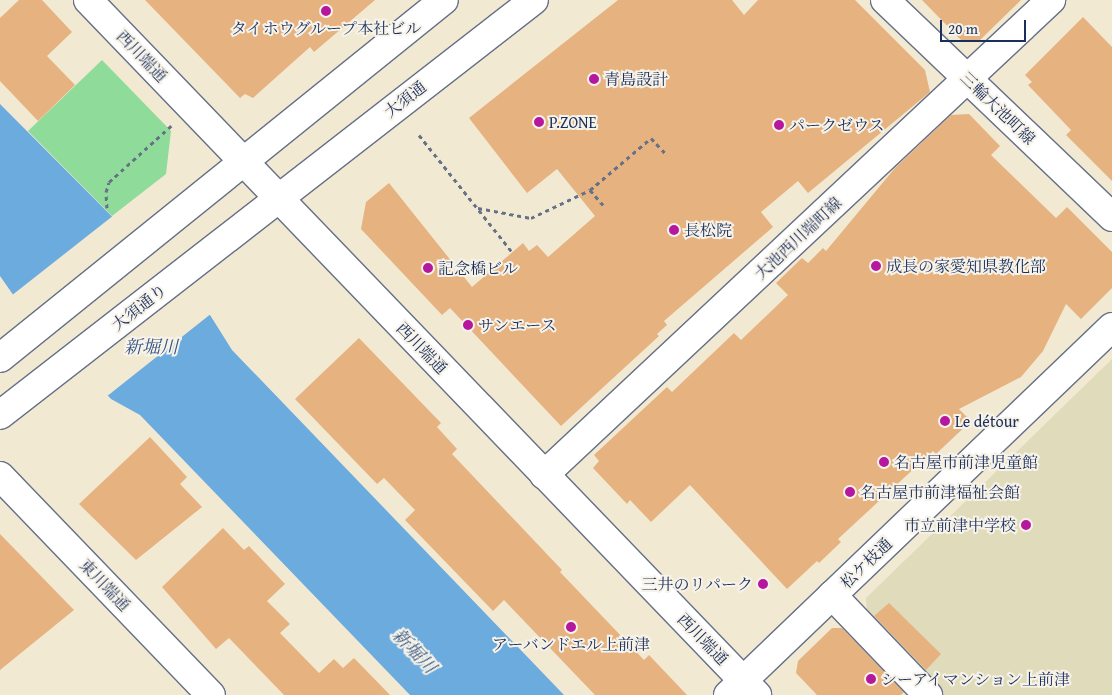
<!DOCTYPE html>
<meta charset="utf-8">
<style>
body{margin:0}
#map{position:relative;width:1112px;height:695px;overflow:hidden;background:#f2e9d3;font-family:"Gentium Book Plus","Noto Serif JP",serif}
div>[style]{position:absolute}
.built>*{inset:0;background:#e0dcbb}
.green>*{inset:0;background:#8fdc9a}
.water>*{inset:0;background:#6babde}
.pier>*{inset:0;background:#f2e9d3}
.building>*{inset:0;background:#e6b280}
.path>*{height:3px;margin-top:-1.5px;transform-origin:0;background:repeating-linear-gradient(90deg,#667087 0 4px,transparent 0 8px)}
.roads{filter:drop-shadow(1px 0 #667087) drop-shadow(-1px 0 #667087) drop-shadow(0 1px #667087) drop-shadow(0 -1px #667087)}
.minor>*{height:28px;margin:-14px;padding:0 14px;transform-origin:14px;border-radius:14px;background:#fff}
.tertiary>*{height:28px;margin:-14px;padding:0 14px;transform-origin:14px;border-radius:14px;background:#fff}
.dots>*{width:14px;height:14px;translate:-50% -50%;box-sizing:border-box;border:2px solid #f7f3e8;border-radius:50%}
span{translate:-50% -50%;white-space:nowrap;text-align:center;line-height:1.15;-webkit-text-stroke:4px #f7f3e8;paint-order:stroke}
.poi-label{font-size:16px;color:#1b2f5e}
.left{translate:0 -50%;text-align:left}
.right{translate:-100% -50%;text-align:right}
.street-label{font-size:16px;color:#1b2f5e}
.water-label{font-size:18px;color:#335484;font-style:italic}
.scale{position:absolute;left:940px;top:20px;width:86px;height:22px;box-sizing:border-box;border:2px solid #1b2f5e;border-top:0;padding-left:6px;font-size:15px;line-height:18px;white-space:nowrap;color:#1b2f5e;-webkit-text-stroke:4px #f7f3e8;paint-order:stroke}
</style>
<div id="map">
<div class="built">
<div style="clip-path:polygon(1112px 359px,1112px 695px,945px 695px,867px 614px,866px 598px)"></div>
</div>
<div class="green">
<div style="clip-path:polygon(102px 60px,171px 131px,166px 174px,112px 216px,28px 131px)"></div>
</div>
<div class="water">
<div style="clip-path:polygon(0 104px,210px 315px,232px 350px,564px 695px,410px 695px,140px 415px,111px 399px,14px 296px,0 276px)"></div>
</div>
<div class="pier">
<div style="clip-path:polygon(114px 215px,212px 313px,106px 397px,11px 296px)"></div>
</div>
<div class="building">
<div style="clip-path:polygon(19px 0,42px 0,72px 32px,47px 56px,75px 85px,38px 121px,0 81px,0 18px)"></div>
<div style="clip-path:polygon(145px 0,375px 0,314px 52px,310px 47px,253px 98px,245px 94px,240px 98px)"></div>
<div style="clip-path:polygon(618px 0,732px 0,744px 15px,758px 0,855px 0,925px 70px,930px 92px,808px 193px,798px 181px,761px 212px,773px 227px,664px 321px,667px 325px,657px 334px,659px 336px,561px 426px,450px 308px,442px 315px,361px 229px,366px 202px,389px 183px,472px 287px,523px 243px,529px 251px,537px 245px,548px 257px,595px 216px,557px 169px,527px 193px,469px 118px)"></div>
<div style="clip-path:polygon(922px 0,1021px 0,980px 40px,963px 42px)"></div>
<div style="clip-path:polygon(1083px 17px,1112px 47px,1112px 181px,1066px 135px,1071px 130px,1028px 85px,1032px 82px,1025px 75px)"></div>
<div style="clip-path:polygon(969px 114px,1000px 146px,991px 155px,1056px 218px,1067px 207px,1112px 252px,1112px 288px,1081px 319px,1066px 304px,1043px 351px,1021px 377px,959px 409px,971px 421px,936px 454px,933px 451px,838px 539px,841px 542px,819px 563px,817px 561px,787px 589px,690px 485px,651px 522px,630px 500px,627px 504px,593px 468px,599px 461px,594px 455px,667px 387px,672px 392px,734px 333px,741px 340px,788px 295px,776px 283px,802px 258px,808px 263px,823px 248px,826px 251px,895px 168px,951px 115px)"></div>
<div style="clip-path:polygon(359px 338px,441px 423px,437px 427px,457px 449px,452px 454px,562px 570px,560px 572px,644px 660px,649px 655px,687px 695px,595px 695px,504px 600px,493px 611px,405px 520px,415px 510px,384px 478px,377px 484px,295px 399px)"></div>
<div style="clip-path:polygon(150px 437px,187px 477px,180px 484px,202px 507px,136px 560px,79px 504px)"></div>
<div style="clip-path:polygon(223px 528px,244px 550px,249px 546px,285px 584px,267px 601px,290px 624px,280px 633px,319px 673px,334px 659px,343px 668px,354px 658px,390px 695px,284px 695px,229px 638px,216px 649px,162px 587px)"></div>
<div style="clip-path:polygon(0 534px,74px 610px,0 670px)"></div>
<div style="clip-path:polygon(889px 603px,941px 654px,926px 670px,874px 616px)"></div>
<div style="clip-path:polygon(832px 628px,842px 628px,904px 692px,901px 695px,817px 695px,796px 673px,798px 661px)"></div>
</div>
<div class="path">
<div style="left:419px;top:135px;width:149px;rotate:51.5deg"></div>
<div style="left:590px;top:190px;width:80px;rotate:-40.4deg"></div>
<div style="left:651px;top:138px;width:21px;rotate:47deg"></div>
<div style="left:107px;top:208px;width:16px;rotate:-94deg"></div>
<div style="left:106px;top:192px;width:10px;rotate:-73deg"></div>
<div style="left:109px;top:182px;width:84px;rotate:-42.1deg"></div>
<div style="left:478px;top:208px;width:54px;rotate:10.7deg"></div>
<div style="left:531px;top:218px;width:65px;rotate:-25.4deg"></div>
<div style="left:590px;top:190px;width:23px;rotate:49deg"></div>
</div>
<div class="roads">
<div class="minor">
<div style="left:885px;top:0;width:314px;rotate:43.7deg"></div>
<div style="left:544px;top:475px;width:695px;rotate:-43.13deg"></div>
<div style="left:832px;top:595px;width:139px;rotate:46.2deg"></div>
<div style="left:728px;top:695px;width:532px;rotate:-43.78deg"></div>
</div>
<div class="tertiary">
<div style="left:88px;top:0;width:965px;rotate:46.09deg"></div>
<div style="left:0;top:358px;width:570px;rotate:-38.88deg"></div>
<div style="left:0;top:415px;width:676px;rotate:-37.85deg"></div>
<div style="left:0;top:476px;width:304px;rotate:46.1deg"></div>
</div>
</div>
<div class="dots">
<div style="left:326px;top:11px;background:#b5179e"></div>
<div style="left:594px;top:79px;background:#b5179e"></div>
<div style="left:539px;top:122px;background:#b5179e"></div>
<div style="left:779px;top:125px;background:#b5179e"></div>
<div style="left:674px;top:230px;background:#b5179e"></div>
<div style="left:876px;top:266px;background:#b5179e"></div>
<div style="left:428px;top:268px;background:#b5179e"></div>
<div style="left:468px;top:325px;background:#b5179e"></div>
<div style="left:945px;top:421px;background:#b5179e"></div>
<div style="left:884px;top:462px;background:#b5179e"></div>
<div style="left:850px;top:492px;background:#b5179e"></div>
<div style="left:1026px;top:525px;background:#b5179e"></div>
<div style="left:763px;top:584px;background:#b5179e"></div>
<div style="left:571px;top:627px;background:#b5179e"></div>
<div style="left:871px;top:679px;background:#b5179e"></div>
</div>
<div class="poi-label">
<span style="left:326px;top:28px">タイホウグループ本社ビル</span>
<span class="left" style="left:604px;top:79px">青島設計</span>
<span class="left" style="left:549px;top:122px">P.ZONE</span>
<span class="left" style="left:789px;top:125px">パークゼウス</span>
<span class="left" style="left:684px;top:230px">長松院</span>
<span class="left" style="left:886px;top:266px">成長の家愛知県教化部</span>
<span class="left" style="left:438px;top:268px">記念橋ビル</span>
<span class="left" style="left:478px;top:325px">サンエース</span>
<span class="left" style="left:955px;top:421px">Le détour</span>
<span class="left" style="left:894px;top:462px">名古屋市前津児童館</span>
<span class="left" style="left:860px;top:492px">名古屋市前津福祉会館</span>
<span class="right" style="left:1016px;top:525px">市立前津中学校</span>
<span class="right" style="left:753px;top:584px">三井のリパーク</span>
<span style="left:571px;top:644px">アーバンドエル上前津</span>
<span class="left" style="left:881px;top:679px">シーアイマンション上前津</span>
</div>
<div class="street-label">
<span style="left:142px;top:56px;rotate:46deg">西川端通</span>
<span style="left:405px;top:99px;rotate:-38deg">大須通</span>
<span style="left:998px;top:108px;rotate:44deg">三輪大池町線</span>
<span style="left:798px;top:238px;rotate:-43deg">大池西川端町線</span>
<span style="left:139px;top:307px;rotate:-38deg">大須通り</span>
<span style="left:422px;top:348px;rotate:46deg">西川端通</span>
<span style="left:866px;top:563px;rotate:-44deg">松ケ枝通</span>
<span style="left:105px;top:585px;rotate:46deg">東川端通</span>
<span style="left:703px;top:639px;rotate:46deg">西川端通</span>
</div>
<div class="water-label">
<span style="left:151px;top:347px">新堀川</span>
<span style="left:414px;top:651px;rotate:46deg">新堀川</span>
</div>
<div class="scale">20 m</div>
</div>
